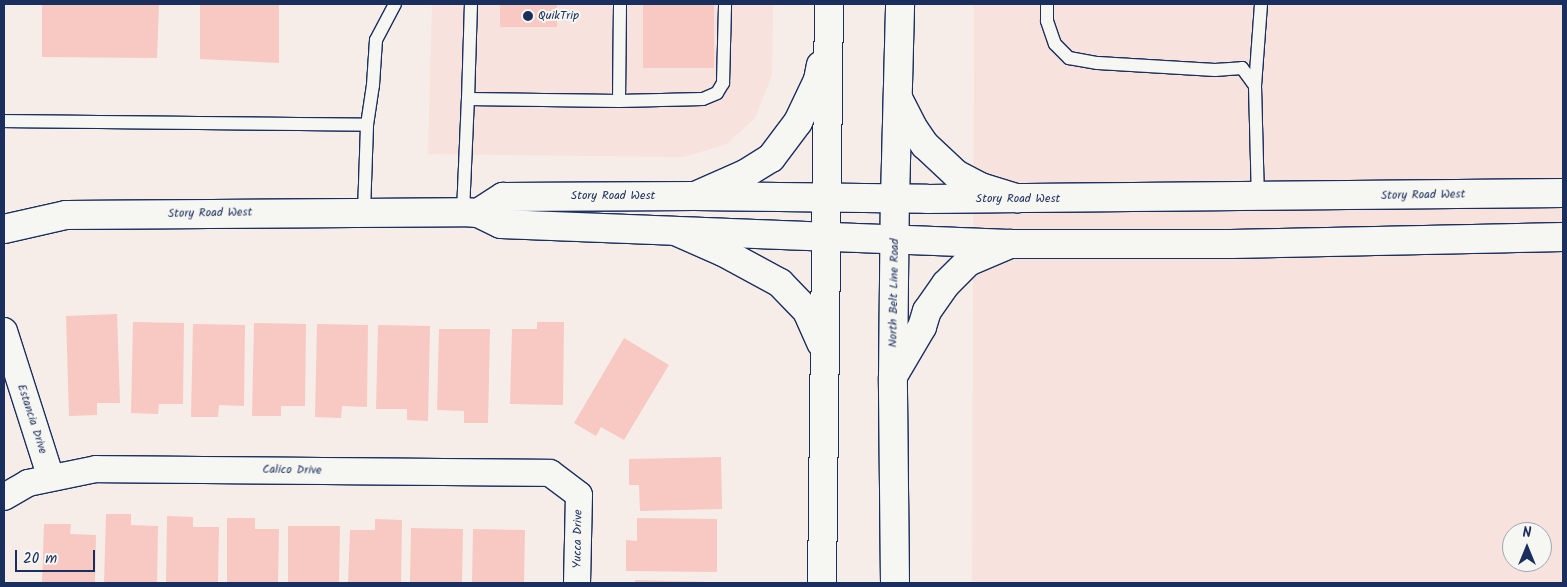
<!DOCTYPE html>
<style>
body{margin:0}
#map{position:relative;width:1567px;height:587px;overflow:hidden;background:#f6ede8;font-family:Kalam,sans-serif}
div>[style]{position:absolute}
.built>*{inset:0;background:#f7e2dd}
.building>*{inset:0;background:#f8c8c2}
.roads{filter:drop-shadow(1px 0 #1b2f5e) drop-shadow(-1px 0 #1b2f5e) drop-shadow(0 1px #1b2f5e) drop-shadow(0 -1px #1b2f5e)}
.service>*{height:12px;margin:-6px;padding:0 6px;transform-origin:6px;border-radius:6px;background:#f6f6f2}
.minor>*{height:26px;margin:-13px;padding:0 13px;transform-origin:13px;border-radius:13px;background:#f6f6f2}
.tertiary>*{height:28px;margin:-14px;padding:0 14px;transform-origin:14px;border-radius:14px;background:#f6f6f2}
.primary>*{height:28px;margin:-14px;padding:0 14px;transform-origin:14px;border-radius:14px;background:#f6f6f2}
.dots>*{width:14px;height:14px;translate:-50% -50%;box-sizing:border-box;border:2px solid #f6f6f2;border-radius:50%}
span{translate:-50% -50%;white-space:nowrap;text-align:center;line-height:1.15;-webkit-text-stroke:4px #f6f6f2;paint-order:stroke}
.poi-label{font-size:12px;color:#1b2f5e}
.left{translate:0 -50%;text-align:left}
.street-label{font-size:12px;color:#1b2f5e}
.frame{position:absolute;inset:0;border:5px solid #1b2f5e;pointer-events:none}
.north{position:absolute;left:1502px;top:522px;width:50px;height:50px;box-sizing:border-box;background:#f6f6f2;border:1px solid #9ea6b7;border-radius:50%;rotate:0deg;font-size:14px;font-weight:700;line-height:20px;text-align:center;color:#1b2f5e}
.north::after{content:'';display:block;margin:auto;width:18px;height:22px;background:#1b2f5e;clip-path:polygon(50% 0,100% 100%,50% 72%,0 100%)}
.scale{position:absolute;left:15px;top:550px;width:80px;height:22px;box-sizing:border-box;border:2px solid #1b2f5e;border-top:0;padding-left:6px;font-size:15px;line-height:18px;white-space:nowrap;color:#1b2f5e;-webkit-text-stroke:4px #f6f6f2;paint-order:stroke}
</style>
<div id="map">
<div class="built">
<div style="clip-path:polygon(432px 4px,773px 4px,772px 75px,755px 118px,727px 144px,684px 157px,428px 154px)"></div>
<div style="clip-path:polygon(evenodd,974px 4px,1563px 4px,1563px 583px,972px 583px,974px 4px,1512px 532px,1542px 532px,1542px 562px,1512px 562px,1512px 532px)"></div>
</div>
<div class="building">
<div style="clip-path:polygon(42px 4px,159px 4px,157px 58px,42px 57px)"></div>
<div style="clip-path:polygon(200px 4px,279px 4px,279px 63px,200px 59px)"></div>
<div style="clip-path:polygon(500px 4px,557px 4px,557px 27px,500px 27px)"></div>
<div style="clip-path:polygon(643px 4px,714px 4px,714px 68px,643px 68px)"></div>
<div style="clip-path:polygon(117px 314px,120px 403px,97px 403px,97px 415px,69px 416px,66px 316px)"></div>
<div style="clip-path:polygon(133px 322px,184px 323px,183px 404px,159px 404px,158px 414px,131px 413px)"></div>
<div style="clip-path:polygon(537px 322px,564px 322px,563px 405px,510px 404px,512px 329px,537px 329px)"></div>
<div style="clip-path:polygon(254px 323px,306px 324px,305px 406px,281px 406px,281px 416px,252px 416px)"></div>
<div style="clip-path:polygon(193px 324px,245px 325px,244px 406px,219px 405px,218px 417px,191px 417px)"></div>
<div style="clip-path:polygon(317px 324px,368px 325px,367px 407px,342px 406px,341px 418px,315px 417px)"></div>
<div style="clip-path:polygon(378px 325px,430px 326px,428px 421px,407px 420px,407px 409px,376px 409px)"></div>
<div style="clip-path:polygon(439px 329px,490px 329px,488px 423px,464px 423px,464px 411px,437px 410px)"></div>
<div style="clip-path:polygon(624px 338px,669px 365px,624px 440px,601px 427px,596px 436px,574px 423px)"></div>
<div style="clip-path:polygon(721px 457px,722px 509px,640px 511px,639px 485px,629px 485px,629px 459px)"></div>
<div style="clip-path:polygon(106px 514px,131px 514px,131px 525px,158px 526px,157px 583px,104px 583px)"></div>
<div style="clip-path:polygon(167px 516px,193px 517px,193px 527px,219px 527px,218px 583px,166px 583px)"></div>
<div style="clip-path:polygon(227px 518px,255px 518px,255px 529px,279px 529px,278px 583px,227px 583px)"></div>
<div style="clip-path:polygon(637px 518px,717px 519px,717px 572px,626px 571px,626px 540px,637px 541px)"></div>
<div style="clip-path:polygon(375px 519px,402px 520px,401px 583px,348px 583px,350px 530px,375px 530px)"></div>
<div style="clip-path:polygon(44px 524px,71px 524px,70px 534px,96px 535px,95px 583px,42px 583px)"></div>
<div style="clip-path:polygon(288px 526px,340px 526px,339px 583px,288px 583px)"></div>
<div style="clip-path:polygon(411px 528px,463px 529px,462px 583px,410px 583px)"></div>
<div style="clip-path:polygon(473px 529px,525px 530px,524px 583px,472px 583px)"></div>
<div style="clip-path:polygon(635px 580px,713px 582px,713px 583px,635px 583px)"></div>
</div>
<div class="roads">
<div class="service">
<div style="left:1047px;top:4px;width:17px;rotate:90deg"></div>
<div style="left:1047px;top:21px;width:24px;rotate:71deg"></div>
<div style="left:1055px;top:44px;width:20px;rotate:45deg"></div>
<div style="left:1069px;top:58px;width:29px;rotate:10deg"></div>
<div style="left:1098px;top:63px;width:117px;rotate:3.4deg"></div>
<div style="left:1215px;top:70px;width:27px;rotate:-4deg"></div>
<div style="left:1242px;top:68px;width:22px;rotate:54deg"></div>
<div style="left:1255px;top:86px;width:111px;rotate:88.5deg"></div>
<div style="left:1255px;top:86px;width:82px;rotate:-85.8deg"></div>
<div style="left:468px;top:99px;width:95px;rotate:-88.2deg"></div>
<div style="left:619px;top:101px;width:97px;rotate:-89.4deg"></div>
<div style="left:4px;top:121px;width:363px;rotate:0.6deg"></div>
<div style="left:367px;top:125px;width:40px;rotate:-81.5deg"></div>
<div style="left:373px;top:85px;width:45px;rotate:-86.2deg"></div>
<div style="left:376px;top:40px;width:41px;rotate:-62.2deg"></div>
<div style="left:364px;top:212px;width:87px;rotate:-88deg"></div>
<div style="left:463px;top:212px;width:113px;rotate:-87.5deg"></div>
<div style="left:468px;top:99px;width:151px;rotate:0.8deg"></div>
<div style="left:619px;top:101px;width:84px;rotate:-1.4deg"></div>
<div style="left:703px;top:99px;width:15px;rotate:-23deg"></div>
<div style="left:717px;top:93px;width:12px;rotate:-59deg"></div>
<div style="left:723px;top:83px;width:79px;rotate:-88.5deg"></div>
</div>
<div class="minor">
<div style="left:4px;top:331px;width:154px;rotate:72.3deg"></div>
<div style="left:4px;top:497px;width:28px;rotate:-30deg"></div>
<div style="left:28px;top:483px;width:69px;rotate:-11.6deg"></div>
<div style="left:96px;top:469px;width:454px;rotate:0.5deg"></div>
<div style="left:550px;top:473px;width:36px;rotate:37deg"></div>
<div style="left:579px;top:495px;width:88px;rotate:91.3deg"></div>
</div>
<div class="tertiary">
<div style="left:478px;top:213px;width:30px;rotate:-33deg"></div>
<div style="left:503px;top:197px;width:192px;rotate:-0.3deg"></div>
<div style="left:695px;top:196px;width:232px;rotate:0.7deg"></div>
<div style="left:927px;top:199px;width:636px;rotate:-0.54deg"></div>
<div style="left:4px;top:229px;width:64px;rotate:-12.7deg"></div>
<div style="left:66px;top:215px;width:397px;rotate:-0.4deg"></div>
<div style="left:463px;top:212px;width:15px;rotate:4deg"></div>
<div style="left:478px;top:213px;width:25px;rotate:26deg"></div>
<div style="left:501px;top:224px;width:509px;rotate:2.25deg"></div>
<div style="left:1010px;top:244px;width:221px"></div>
<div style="left:1231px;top:244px;width:332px;rotate:-1.2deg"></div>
</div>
<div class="primary">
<div style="left:899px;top:100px;width:29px;rotate:63deg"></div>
<div style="left:912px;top:126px;width:23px;rotate:56deg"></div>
<div style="left:925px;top:145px;width:42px;rotate:43.1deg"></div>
<div style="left:956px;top:174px;width:27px;rotate:28deg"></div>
<div style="left:980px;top:187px;width:39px;rotate:17deg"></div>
<div style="left:695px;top:196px;width:55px;rotate:-23.7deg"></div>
<div style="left:745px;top:174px;width:31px;rotate:-32deg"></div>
<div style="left:771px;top:158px;width:45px;rotate:-53.1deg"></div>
<div style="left:798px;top:122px;width:47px;rotate:-64.5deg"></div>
<div style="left:818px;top:80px;width:15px;rotate:-79deg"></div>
<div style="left:675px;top:231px;width:52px;rotate:23.6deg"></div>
<div style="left:723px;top:252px;width:65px;rotate:28.5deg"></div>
<div style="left:780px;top:283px;width:39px;rotate:46deg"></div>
<div style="left:807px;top:311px;width:35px;rotate:66deg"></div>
<div style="left:893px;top:376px;width:57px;rotate:-59.4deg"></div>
<div style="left:922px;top:327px;width:17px;rotate:-73deg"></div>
<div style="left:927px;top:311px;width:33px;rotate:-55deg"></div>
<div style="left:946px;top:284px;width:31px;rotate:-45deg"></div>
<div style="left:968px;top:262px;width:46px;rotate:-23.2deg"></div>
<div style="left:822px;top:583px;width:579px;rotate:-89.31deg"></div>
<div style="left:895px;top:583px;width:206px;rotate:-90.6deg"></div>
<div style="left:893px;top:377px;width:178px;rotate:-89.4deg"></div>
<div style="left:895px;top:199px;width:195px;rotate:-88.5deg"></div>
</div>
</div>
<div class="dots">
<div style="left:528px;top:16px;background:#1b2f5e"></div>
</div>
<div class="poi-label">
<span class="left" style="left:538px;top:16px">QuikTrip</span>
</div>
<div class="street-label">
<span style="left:1423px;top:195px;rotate:-1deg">Story Road West</span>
<span style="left:613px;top:196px">Story Road West</span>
<span style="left:1018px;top:199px">Story Road West</span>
<span style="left:210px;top:213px;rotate:-1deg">Story Road West</span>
<span style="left:894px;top:293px;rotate:-89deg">North Belt Line Road</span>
<span style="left:32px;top:419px;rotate:72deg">Estancia Drive</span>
<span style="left:292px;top:470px;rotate:1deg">Calico Drive</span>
<span style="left:578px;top:539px;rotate:-89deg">Yucca Drive</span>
</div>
<div class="frame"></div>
<div class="north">N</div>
<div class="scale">20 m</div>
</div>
